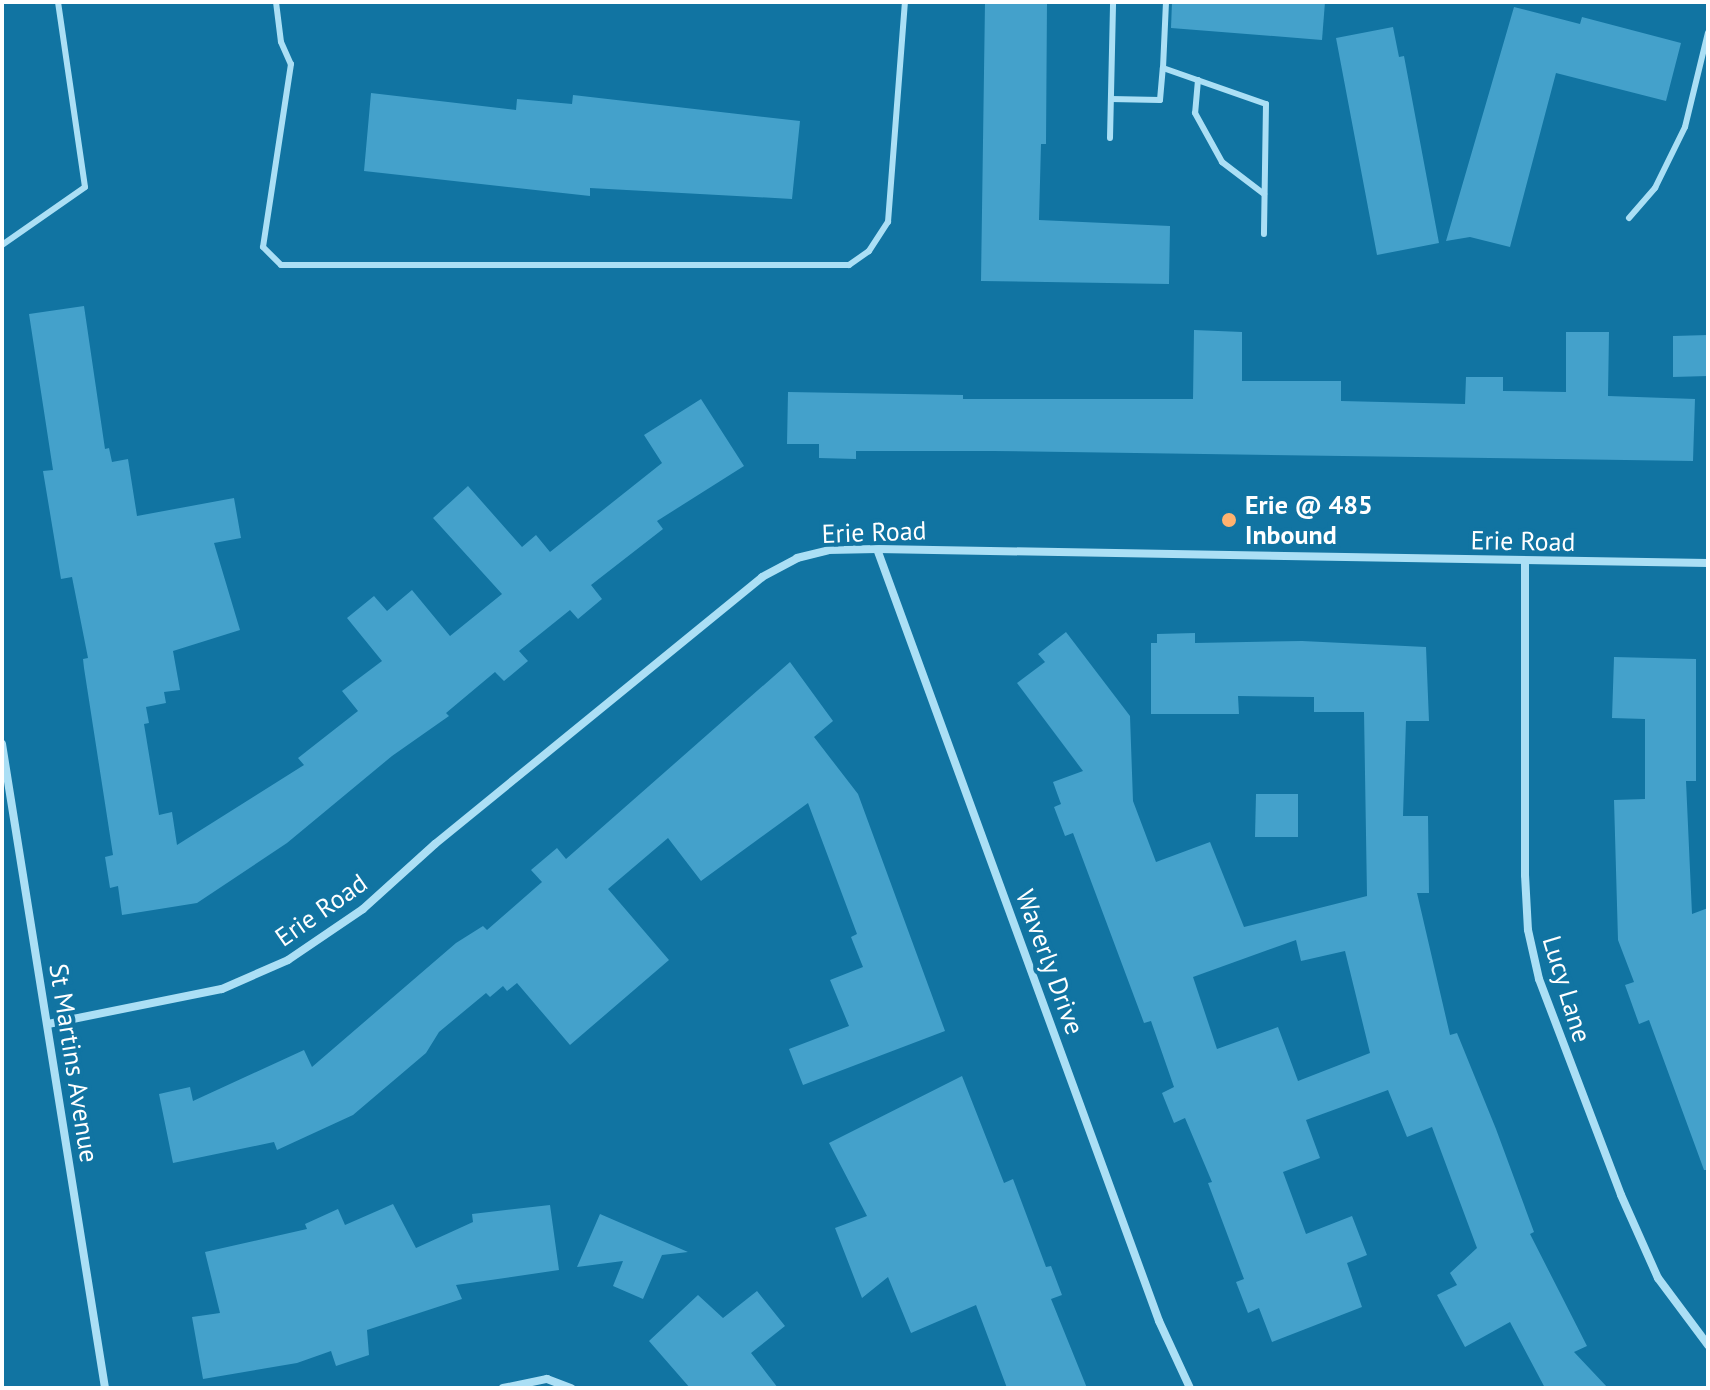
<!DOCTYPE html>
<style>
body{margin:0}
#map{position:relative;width:1710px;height:1390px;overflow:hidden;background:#1174a2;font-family:"PT Sans",sans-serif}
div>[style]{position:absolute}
.building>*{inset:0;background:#44a1cb}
.lane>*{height:6px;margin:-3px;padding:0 3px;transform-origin:3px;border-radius:3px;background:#abdff5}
.street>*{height:8px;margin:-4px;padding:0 4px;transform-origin:4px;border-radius:4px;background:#abdff5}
.dots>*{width:22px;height:22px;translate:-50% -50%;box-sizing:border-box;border:4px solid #1174a2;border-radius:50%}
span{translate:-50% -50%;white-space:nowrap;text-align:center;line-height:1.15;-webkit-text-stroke:8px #1174a2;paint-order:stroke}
.poi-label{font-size:26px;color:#fff;font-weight:700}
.left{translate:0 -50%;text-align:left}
.street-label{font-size:26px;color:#fff}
.frame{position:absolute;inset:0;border:4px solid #fff;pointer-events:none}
</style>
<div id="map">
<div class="building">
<div style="clip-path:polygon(985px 2px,1047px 2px,1046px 144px,1041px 144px,1039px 220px,1170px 226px,1169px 284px,981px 281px)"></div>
<div style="clip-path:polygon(1172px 2px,1325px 2px,1322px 40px,1171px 28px)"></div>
<div style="clip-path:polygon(1514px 7px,1580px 24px,1582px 17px,1681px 43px,1666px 101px,1556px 73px,1510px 247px,1470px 237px,1446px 241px)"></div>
<div style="clip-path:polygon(1393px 27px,1399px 57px,1404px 56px,1439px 243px,1377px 255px,1336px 38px)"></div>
<div style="clip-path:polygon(371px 93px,516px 110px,517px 99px,572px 104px,573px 95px,800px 121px,792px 199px,590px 188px,590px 196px,364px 171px)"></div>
<div style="clip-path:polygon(84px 306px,105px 449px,109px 448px,112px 462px,128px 459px,137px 516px,234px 498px,241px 538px,214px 543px,240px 630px,173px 651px,180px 690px,164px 692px,166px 703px,146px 707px,149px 723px,144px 724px,159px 815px,172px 812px,177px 845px,304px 765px,298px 758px,358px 711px,342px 691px,382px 661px,347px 618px,374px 596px,387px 611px,412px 590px,450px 636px,502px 594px,433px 518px,468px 486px,522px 547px,536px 535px,550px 552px,662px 463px,644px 435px,701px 399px,744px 466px,657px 521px,663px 529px,591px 585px,602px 599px,578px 619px,570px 610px,519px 651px,528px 661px,504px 681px,495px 672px,446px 713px,449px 716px,392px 756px,287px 843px,197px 903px,122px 915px,118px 886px,110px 888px,105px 857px,113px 855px,84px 668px,83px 659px,88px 658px,72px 577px,61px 579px,43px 471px,53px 470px,29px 314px)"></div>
<div style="clip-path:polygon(1194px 330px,1242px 332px,1242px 381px,1341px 381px,1341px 401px,1465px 404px,1466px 377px,1503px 377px,1503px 391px,1566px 392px,1566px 332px,1609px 332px,1608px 396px,1695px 399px,1693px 461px,993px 451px,856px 451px,856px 459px,819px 458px,819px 444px,787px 444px,788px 392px,963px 395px,963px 399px,1193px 399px)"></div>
<div style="clip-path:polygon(1708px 335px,1708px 376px,1673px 377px,1673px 336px)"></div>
<div style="clip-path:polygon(evenodd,1066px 632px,1130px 716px,1133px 801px,1156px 862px,1210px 842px,1244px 927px,1367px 896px,1364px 712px,1314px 712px,1314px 697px,1238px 696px,1239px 714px,1151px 714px,1151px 643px,1157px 643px,1157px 634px,1195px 633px,1195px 643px,1302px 641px,1426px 647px,1429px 721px,1406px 721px,1403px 816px,1428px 816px,1429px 893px,1417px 893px,1450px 1035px,1457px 1033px,1496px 1129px,1534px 1232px,1530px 1234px,1587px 1346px,1574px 1352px,1608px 1388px,1545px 1388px,1510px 1322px,1465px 1347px,1437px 1295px,1457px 1285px,1450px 1273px,1477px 1248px,1432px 1127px,1407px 1137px,1388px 1090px,1306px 1120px,1320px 1158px,1283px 1172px,1306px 1234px,1352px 1216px,1367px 1255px,1347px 1263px,1362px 1307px,1272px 1342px,1259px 1308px,1248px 1313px,1236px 1282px,1244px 1279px,1208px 1183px,1212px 1182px,1185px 1118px,1174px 1123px,1162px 1093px,1174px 1087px,1151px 1021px,1144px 1023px,1073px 833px,1065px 836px,1054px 807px,1061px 804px,1053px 782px,1083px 771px,1017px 683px,1045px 662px,1038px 654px,1066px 632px,1296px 940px,1301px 961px,1345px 951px,1370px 1053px,1298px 1081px,1278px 1027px,1217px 1049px,1193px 977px,1296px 940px)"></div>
<div style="clip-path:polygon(1614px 657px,1696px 659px,1696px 781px,1686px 781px,1692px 914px,1708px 908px,1708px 1170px,1704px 1170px,1649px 1020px,1639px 1024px,1625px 985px,1634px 982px,1618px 940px,1614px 800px,1645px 799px,1645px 719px,1612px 718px)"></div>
<div style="clip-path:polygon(790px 662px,833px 721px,814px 737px,858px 794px,945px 1031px,803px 1085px,789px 1049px,849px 1026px,830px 980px,863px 967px,851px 937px,857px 934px,808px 803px,701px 881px,668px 838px,608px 889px,669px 960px,570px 1045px,517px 983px,507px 991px,503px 986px,490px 997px,486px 993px,439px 1032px,426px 1053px,353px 1115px,277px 1150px,274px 1142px,173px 1163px,159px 1094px,190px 1087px,193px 1101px,304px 1050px,312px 1067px,456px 943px,483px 926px,487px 930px,542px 882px,531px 870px,557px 848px,566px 859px)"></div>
<div style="clip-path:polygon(1256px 794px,1298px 794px,1298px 837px,1255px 837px)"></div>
<div style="clip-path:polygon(962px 1076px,1004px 1183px,1013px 1179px,1046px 1267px,1051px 1266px,1062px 1295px,1051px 1299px,1087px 1388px,1007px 1388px,976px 1305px,911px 1333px,888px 1277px,862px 1298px,835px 1228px,867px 1216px,829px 1143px)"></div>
<div style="clip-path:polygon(393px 1204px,416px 1248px,473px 1222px,472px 1214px,550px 1205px,559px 1270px,456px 1285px,462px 1299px,367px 1330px,369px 1355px,336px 1366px,331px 1351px,297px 1363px,203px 1379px,192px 1317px,220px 1313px,205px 1252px,307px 1229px,305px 1224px,338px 1209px,345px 1225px)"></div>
<div style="clip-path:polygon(600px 1214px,688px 1252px,662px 1255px,643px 1299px,613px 1286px,623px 1261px,577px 1267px)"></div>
<div style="clip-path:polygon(757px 1291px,785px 1326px,751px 1353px,778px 1388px,690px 1388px,649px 1341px,698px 1295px,723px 1318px)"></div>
</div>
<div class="lane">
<div style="left:276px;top:2px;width:40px;rotate:82.9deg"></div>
<div style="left:281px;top:42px;width:24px;rotate:66deg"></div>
<div style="left:291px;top:64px;width:185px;rotate:98.7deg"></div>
<div style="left:263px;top:247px;width:25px;rotate:45deg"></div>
<div style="left:281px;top:265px;width:568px"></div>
<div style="left:849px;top:265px;width:24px;rotate:-35deg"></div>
<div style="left:869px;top:251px;width:35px;rotate:-57deg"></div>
<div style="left:888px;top:222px;width:221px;rotate:-85.6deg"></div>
<div style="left:1166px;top:2px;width:66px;rotate:92.6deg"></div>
<div style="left:1163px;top:68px;width:109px;rotate:19.3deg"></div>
<div style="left:1266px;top:104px;width:130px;rotate:90.9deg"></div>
<div style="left:1198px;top:80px;width:33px;rotate:95deg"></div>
<div style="left:1195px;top:113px;width:56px;rotate:61.1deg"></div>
<div style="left:1222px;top:162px;width:53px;rotate:37.3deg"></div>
<div style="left:1111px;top:99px;width:49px;rotate:1.2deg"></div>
<div style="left:1160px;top:100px;width:32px;rotate:-85deg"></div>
<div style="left:1110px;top:138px;width:136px;rotate:-88.7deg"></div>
<div style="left:1629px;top:218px;width:40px;rotate:-49deg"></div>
<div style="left:1655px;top:188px;width:68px;rotate:-63.8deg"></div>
<div style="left:1685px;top:127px;width:97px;rotate:-76.3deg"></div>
<div style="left:2px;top:245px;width:101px;rotate:-34.9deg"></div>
<div style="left:85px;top:187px;width:187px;rotate:-98.3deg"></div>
</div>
<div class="street">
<div style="left:877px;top:549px;width:822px;rotate:69.93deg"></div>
<div style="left:1159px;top:1321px;width:74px;rotate:65.2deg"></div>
<div style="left:1525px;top:562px;width:313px;rotate:90deg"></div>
<div style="left:1525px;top:875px;width:55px;rotate:86.9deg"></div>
<div style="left:1528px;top:930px;width:50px;rotate:77.3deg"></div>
<div style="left:1539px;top:979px;width:231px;rotate:69.2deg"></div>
<div style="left:1621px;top:1195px;width:91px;rotate:66deg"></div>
<div style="left:1658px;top:1278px;width:84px;rotate:53.3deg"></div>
<div style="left:2px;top:744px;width:652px;rotate:80.91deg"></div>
<div style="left:48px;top:1024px;width:177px;rotate:-11.4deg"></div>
<div style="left:222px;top:989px;width:72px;rotate:-23.7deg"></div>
<div style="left:288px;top:960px;width:91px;rotate:-34.2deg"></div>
<div style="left:363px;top:909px;width:97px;rotate:-42.1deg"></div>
<div style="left:435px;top:844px;width:422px;rotate:-39.2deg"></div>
<div style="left:762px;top:577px;width:40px;rotate:-28deg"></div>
<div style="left:797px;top:558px;width:32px;rotate:-14deg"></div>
<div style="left:828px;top:550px;width:49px;rotate:-1.2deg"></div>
<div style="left:877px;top:549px;width:831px;rotate:0.97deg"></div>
<div style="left:503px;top:1388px;width:45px;rotate:-11.6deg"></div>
<div style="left:547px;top:1379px;width:26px;rotate:21deg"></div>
</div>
<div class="dots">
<div style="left:1229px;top:520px;background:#ffb26f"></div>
</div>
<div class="poi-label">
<span class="left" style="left:1245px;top:520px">Erie @ 485<br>Inbound</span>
</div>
<div class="street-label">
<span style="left:874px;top:532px;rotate:-2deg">Erie Road</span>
<span style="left:1523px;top:541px;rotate:1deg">Erie Road</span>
<span style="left:321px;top:910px;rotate:-35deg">Erie Road</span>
<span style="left:1050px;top:962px;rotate:70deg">Waverly Drive</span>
<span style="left:1567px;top:989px;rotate:73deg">Lucy Lane</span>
<span style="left:74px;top:1063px;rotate:81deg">St Martins Avenue</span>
</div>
<div class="frame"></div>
</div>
